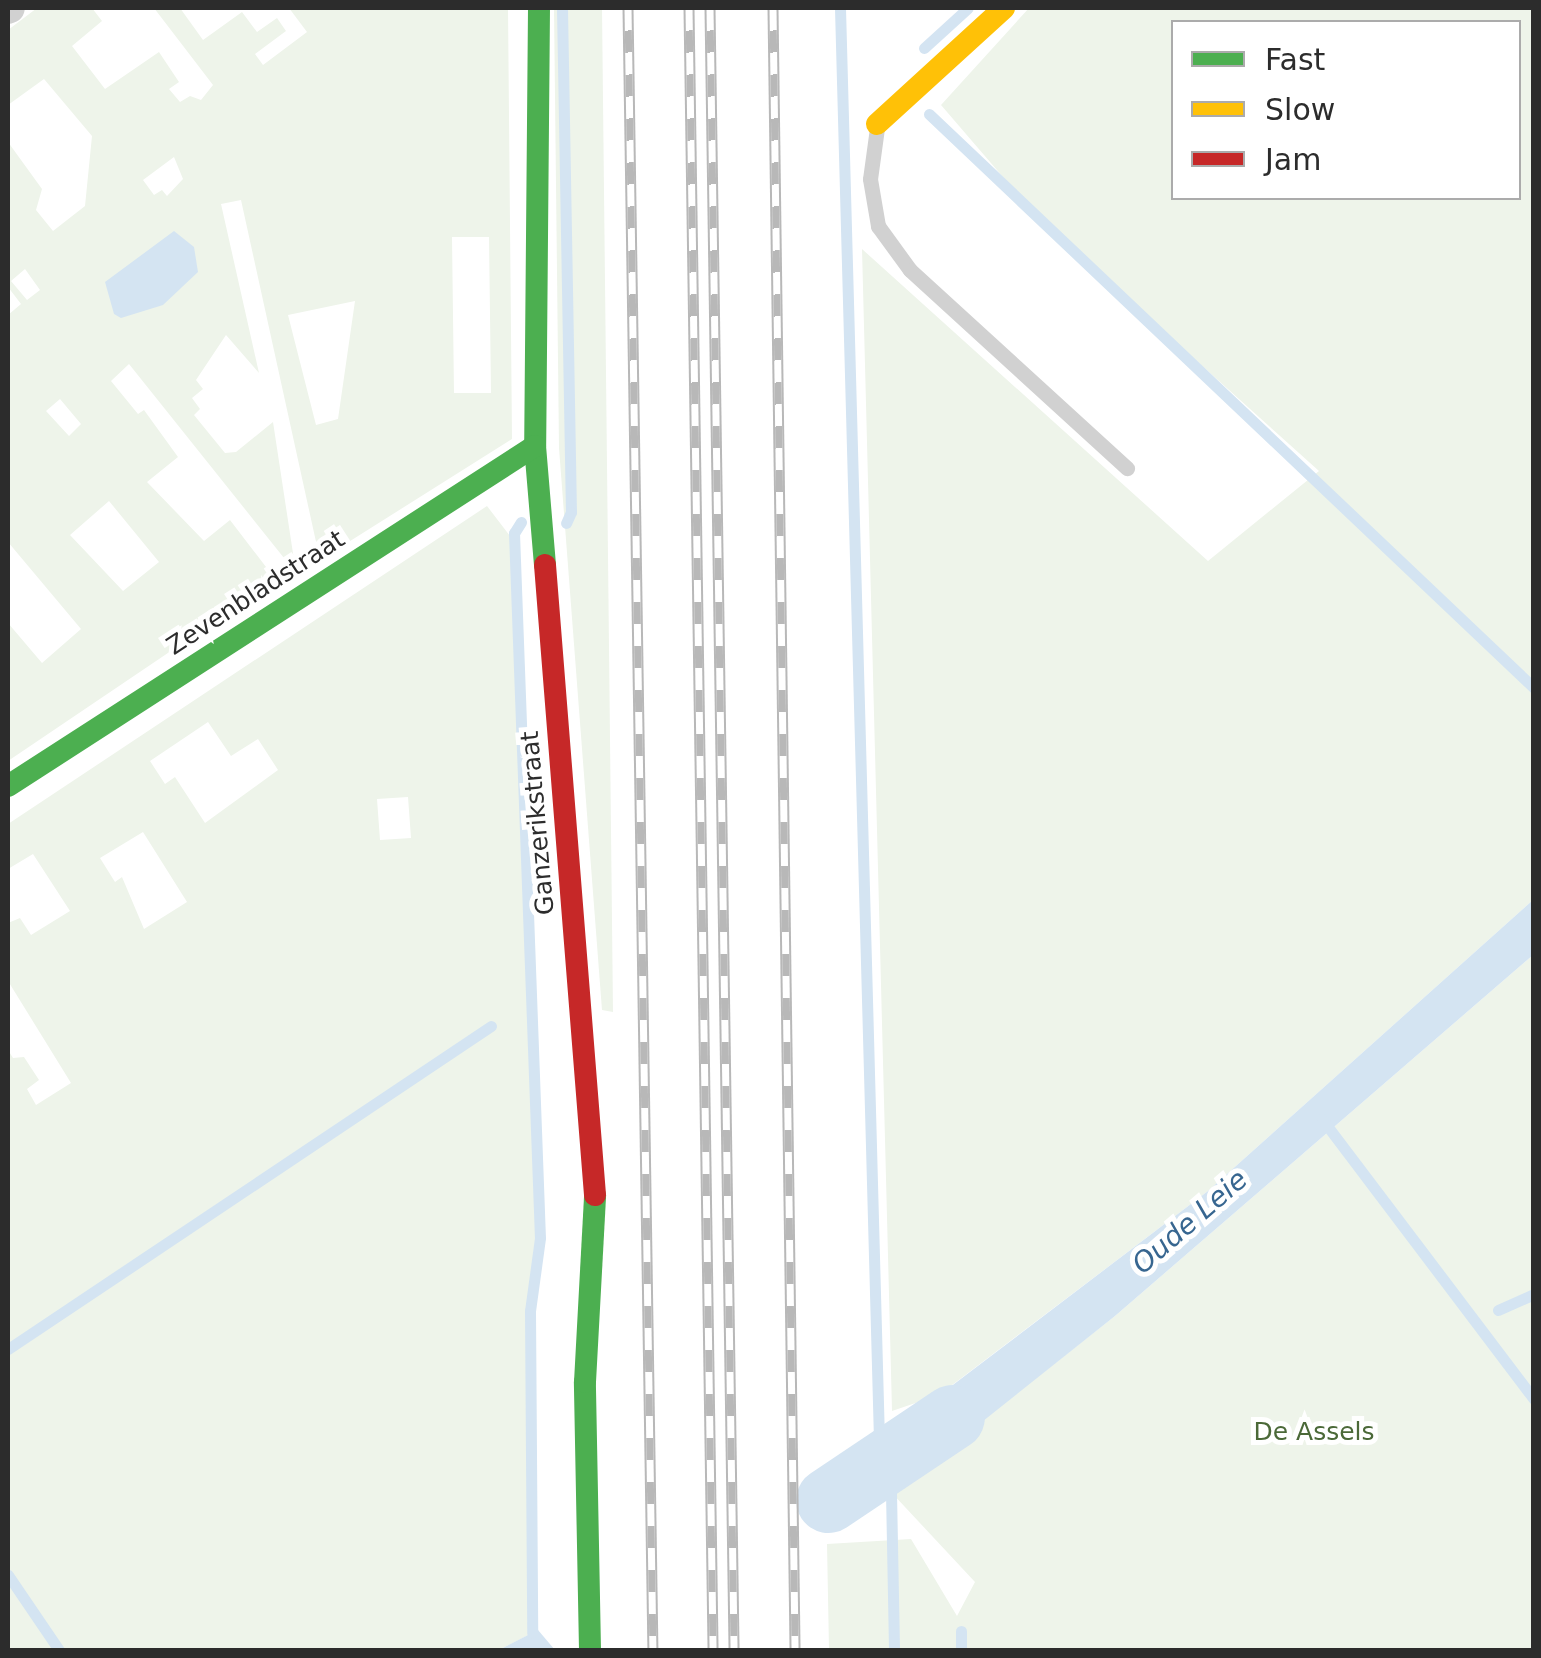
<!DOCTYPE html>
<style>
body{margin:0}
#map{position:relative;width:1541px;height:1658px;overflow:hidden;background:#fff;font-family:"DejaVu Sans",sans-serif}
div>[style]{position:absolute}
.green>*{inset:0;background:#eef4ea}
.water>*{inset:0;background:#d4e4f2}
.stream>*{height:11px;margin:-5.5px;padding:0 5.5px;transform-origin:5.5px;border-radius:5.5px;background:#d4e4f2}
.river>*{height:65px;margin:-32.5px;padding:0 32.5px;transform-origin:32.5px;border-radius:32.5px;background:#d4e4f2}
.lane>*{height:15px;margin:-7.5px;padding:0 7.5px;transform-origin:7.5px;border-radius:7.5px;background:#d1d1d1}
.street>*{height:30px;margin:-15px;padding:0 15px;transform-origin:15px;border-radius:15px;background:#d1d1d1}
.fast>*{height:22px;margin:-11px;padding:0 11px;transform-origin:11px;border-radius:11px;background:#4caf50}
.slow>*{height:22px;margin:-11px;padding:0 11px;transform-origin:11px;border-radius:11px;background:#ffc107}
.jam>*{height:22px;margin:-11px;padding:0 11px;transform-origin:11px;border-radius:11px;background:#c62828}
.rail>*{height:11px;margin-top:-5.5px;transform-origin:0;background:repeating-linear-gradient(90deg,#fff 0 22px,#b8b8b8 0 44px);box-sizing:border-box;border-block:2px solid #b8b8b8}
span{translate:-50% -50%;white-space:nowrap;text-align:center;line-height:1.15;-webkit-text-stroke:10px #fff;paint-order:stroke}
.street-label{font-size:25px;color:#2c2c2c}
.park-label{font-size:25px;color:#4b6938}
.water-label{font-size:28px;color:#376690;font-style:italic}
.frame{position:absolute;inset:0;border:10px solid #2c2c2c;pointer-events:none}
.legend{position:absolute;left:1171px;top:20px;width:350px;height:180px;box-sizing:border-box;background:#fff;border:2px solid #ababab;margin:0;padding:12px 18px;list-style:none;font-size:30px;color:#2c2c2c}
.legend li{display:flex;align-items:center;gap:20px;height:50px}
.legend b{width:50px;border:2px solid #ababab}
</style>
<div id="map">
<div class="green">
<div style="clip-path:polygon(evenodd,37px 8px,92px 8px,102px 21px,72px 46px,105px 89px,159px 52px,179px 82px,169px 89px,180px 102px,190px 96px,201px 100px,213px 85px,154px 8px,180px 8px,203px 40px,242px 12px,257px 32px,277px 18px,286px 31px,255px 54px,263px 65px,307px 32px,289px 8px,508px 8px,512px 439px,320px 560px,241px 200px,221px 204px,259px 373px,226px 335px,196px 380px,203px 389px,192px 398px,200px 409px,194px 415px,225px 453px,236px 452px,273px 422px,296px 573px,129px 364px,111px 381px,138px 414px,144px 410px,178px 457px,147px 482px,204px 541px,230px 520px,276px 580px,8px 761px,8px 623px,42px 663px,81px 629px,8px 542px,8px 315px,21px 304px,8px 287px,8px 142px,42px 189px,36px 210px,53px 231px,85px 206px,92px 136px,44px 79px,8px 105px,8px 30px,37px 8px,174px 157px,183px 179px,167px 196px,162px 190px,154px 195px,143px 180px,174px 157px,37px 8px,452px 237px,489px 237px,491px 393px,454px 393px,452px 237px,37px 8px,25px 269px,40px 290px,27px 300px,11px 281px,25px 269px,37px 8px,355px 301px,338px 419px,316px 425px,288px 315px,355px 301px,37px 8px,60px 399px,81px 424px,69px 436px,46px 411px,60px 399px,37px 8px,109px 501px,159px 562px,123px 591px,70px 535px,109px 501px)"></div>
<div style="clip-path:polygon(554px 8px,602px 8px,613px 1012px,602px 1010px,559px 448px)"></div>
<div style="clip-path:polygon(evenodd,1029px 8px,1533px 8px,1533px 900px,1208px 1191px,939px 1395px,892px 1411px,862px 249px,1208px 561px,1319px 471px,1039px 219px,941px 105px,1029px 8px,1174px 22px,1518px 22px,1518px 198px,1174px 198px,1174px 22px)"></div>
<div style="clip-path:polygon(evenodd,487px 506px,510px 536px,536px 1246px,529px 1310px,530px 1630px,538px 1630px,499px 1650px,8px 1650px,8px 1050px,13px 1058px,24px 1057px,39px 1080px,27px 1089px,36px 1105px,71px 1083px,8px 981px,8px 923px,20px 918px,31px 935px,70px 911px,33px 854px,8px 869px,8px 824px,487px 506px,208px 722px,231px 756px,258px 739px,278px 770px,205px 823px,175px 777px,165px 784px,150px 761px,208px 722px,487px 506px,408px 797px,411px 838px,380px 840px,377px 799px,408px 797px,487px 506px,143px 832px,187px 902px,144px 929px,122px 877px,115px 882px,100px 858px,143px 832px)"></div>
<div style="clip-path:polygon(1533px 955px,1533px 1650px,829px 1650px,827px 1544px,911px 1539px,957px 1616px,975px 1582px,891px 1492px,1115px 1316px)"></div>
</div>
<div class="water">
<div style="clip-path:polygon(174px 231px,194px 247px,198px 272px,163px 305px,121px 318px,114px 314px,105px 282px)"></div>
<div style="clip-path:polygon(1533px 900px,1533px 955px,1115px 1316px,880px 1503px,879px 1441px,1208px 1191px)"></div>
<div style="clip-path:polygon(538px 1630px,555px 1650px,499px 1650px,532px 1633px)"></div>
</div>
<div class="stream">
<div style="left:562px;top:8px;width:504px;rotate:88.98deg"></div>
<div style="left:571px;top:512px;width:12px;rotate:114deg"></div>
<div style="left:840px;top:8px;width:1434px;rotate:88.44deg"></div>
<div style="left:924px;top:48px;width:59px;rotate:-42.3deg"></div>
<div style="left:929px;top:114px;width:834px;rotate:43.49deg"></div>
<div style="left:521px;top:522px;width:13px;rotate:122deg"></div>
<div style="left:514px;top:533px;width:705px;rotate:87.89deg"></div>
<div style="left:540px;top:1238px;width:74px;rotate:97.8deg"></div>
<div style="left:530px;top:1311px;width:322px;rotate:89.6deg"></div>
<div style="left:1322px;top:1119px;width:351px;rotate:52.9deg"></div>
<div style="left:1498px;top:1310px;width:39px;rotate:-24deg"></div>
<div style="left:8px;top:1349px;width:581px;rotate:-33.77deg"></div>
<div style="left:891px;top:1492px;width:158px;rotate:88.9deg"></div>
<div style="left:8px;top:1575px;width:91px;rotate:55.8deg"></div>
<div style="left:961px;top:1631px;width:19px;rotate:90deg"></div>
</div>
<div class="river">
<div style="left:828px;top:1500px;width:149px;rotate:-33.8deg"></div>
</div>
<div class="lane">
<div style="left:877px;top:128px;width:51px;rotate:97.8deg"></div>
<div style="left:870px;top:179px;width:48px;rotate:80.3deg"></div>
<div style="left:878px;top:226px;width:54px;rotate:54deg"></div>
<div style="left:910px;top:270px;width:294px;rotate:42.4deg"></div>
</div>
<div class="street">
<div style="left:8px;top:9px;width:2px;rotate:-27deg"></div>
</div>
<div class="fast">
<div style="left:539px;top:8px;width:438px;rotate:90.5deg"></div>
<div style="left:535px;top:446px;width:119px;rotate:85.2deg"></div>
<div style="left:8px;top:786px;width:627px;rotate:-32.83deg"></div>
<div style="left:590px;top:1650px;width:268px;rotate:-91.1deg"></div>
<div style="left:585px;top:1382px;width:187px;rotate:-86.9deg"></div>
</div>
<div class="slow">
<div style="left:877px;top:124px;width:172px;rotate:-42.4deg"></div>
</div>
<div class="jam">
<div style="left:545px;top:565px;width:632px;rotate:85.46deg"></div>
</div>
<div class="rail">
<div style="left:628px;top:8px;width:1642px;rotate:89.13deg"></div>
<div style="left:689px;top:8px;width:1642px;rotate:89.16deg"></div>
<div style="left:710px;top:8px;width:1642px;rotate:89.16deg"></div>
<div style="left:773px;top:8px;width:1642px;rotate:89.23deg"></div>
</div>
<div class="street-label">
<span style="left:256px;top:593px;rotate:-33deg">Zevenbladstraat</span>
<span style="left:538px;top:823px;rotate:-95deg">Ganzerikstraat</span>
</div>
<div class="park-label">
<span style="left:1314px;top:1432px">De Assels</span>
</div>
<div class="water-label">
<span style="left:1190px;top:1222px;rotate:-41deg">Oude Leie</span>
</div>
<div class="frame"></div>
<ul class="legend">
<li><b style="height:12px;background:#4caf50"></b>Fast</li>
<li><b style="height:12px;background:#ffc107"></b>Slow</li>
<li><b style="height:12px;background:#c62828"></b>Jam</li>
</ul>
</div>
